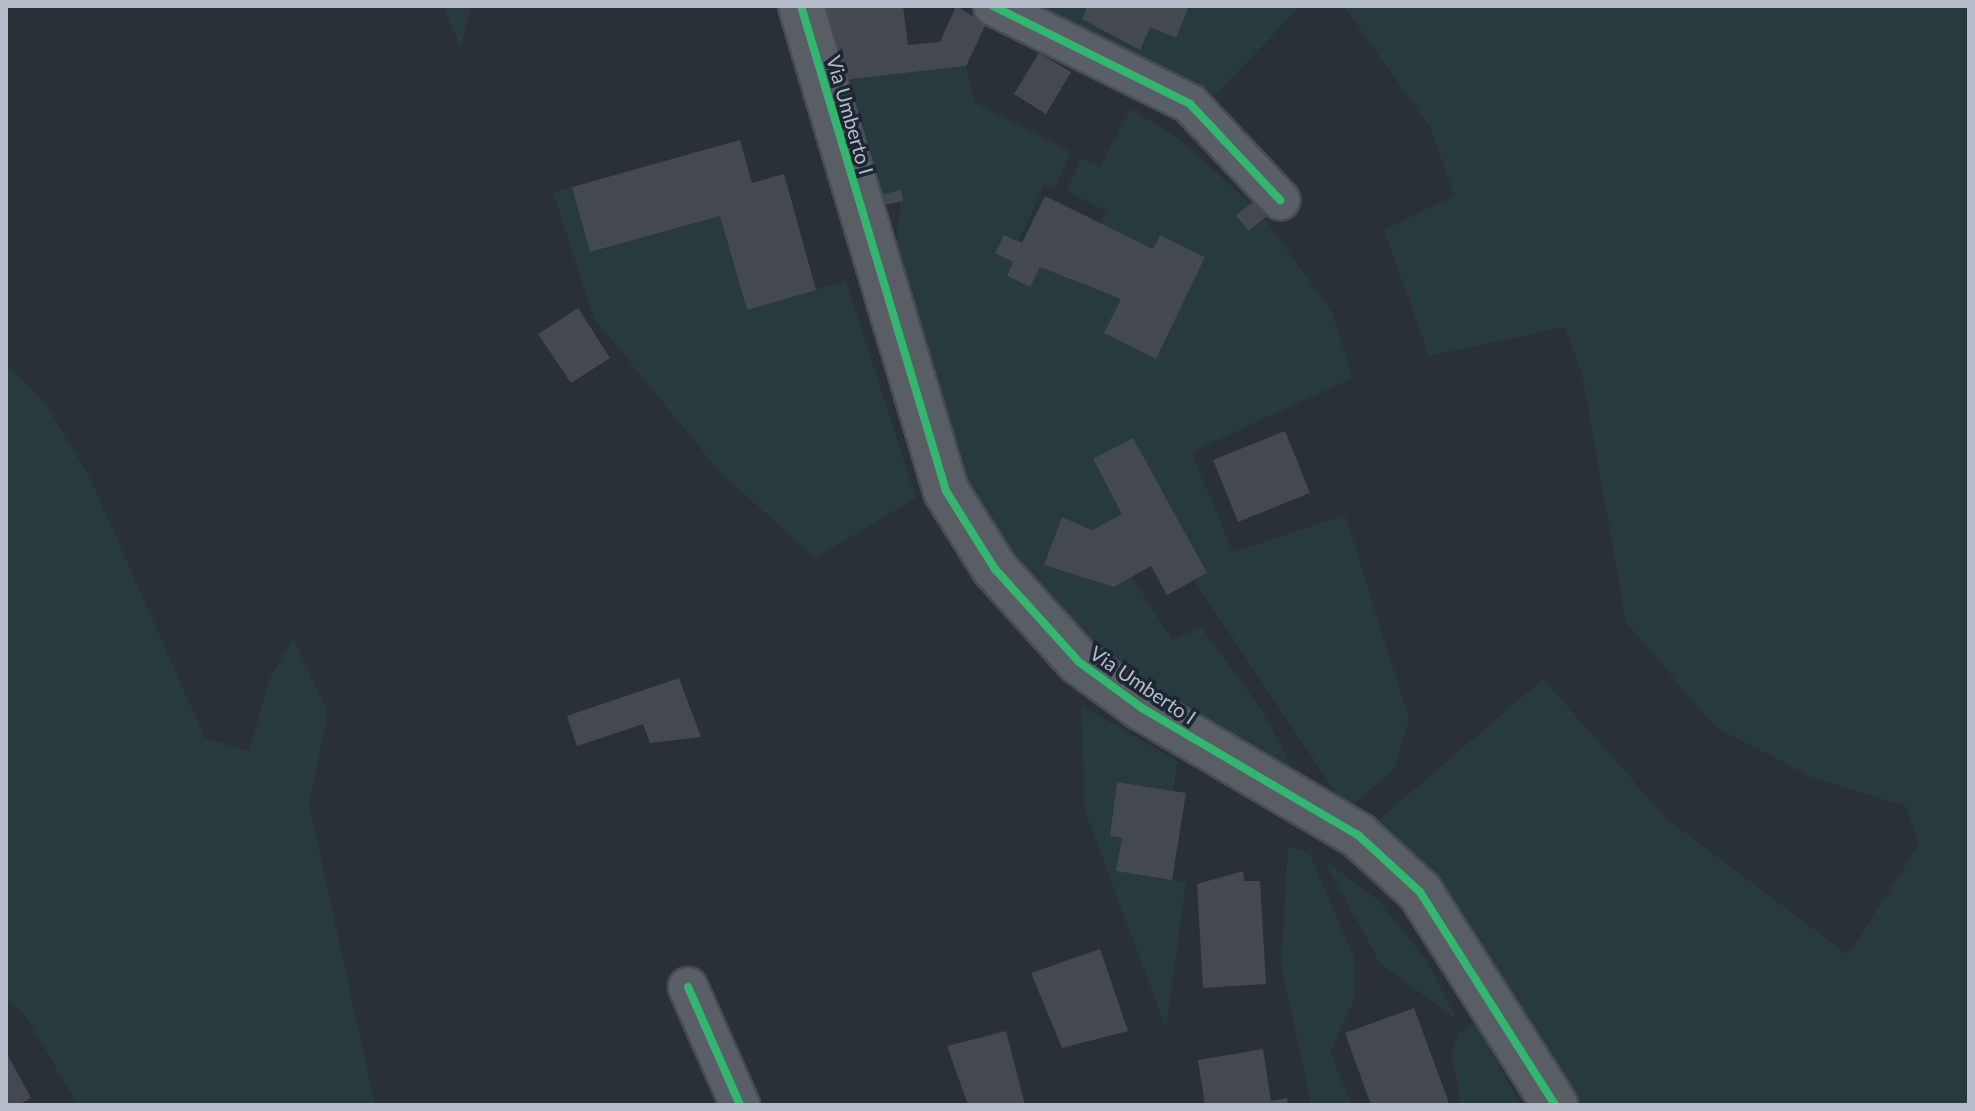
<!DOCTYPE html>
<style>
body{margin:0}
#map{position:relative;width:1975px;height:1111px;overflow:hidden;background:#2a3038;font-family:Lato,sans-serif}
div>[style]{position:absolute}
.green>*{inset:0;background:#273a3e}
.building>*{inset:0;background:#444950}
.roads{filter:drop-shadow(2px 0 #484c53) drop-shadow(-2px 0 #484c53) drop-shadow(0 2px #484c53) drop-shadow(0 -2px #484c53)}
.street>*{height:38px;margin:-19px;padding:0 19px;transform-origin:19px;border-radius:19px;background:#5a5e66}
.secondary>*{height:44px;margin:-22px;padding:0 22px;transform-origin:22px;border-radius:22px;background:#595d64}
.cycleway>*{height:8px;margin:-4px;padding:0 4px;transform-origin:4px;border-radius:4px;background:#33b770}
span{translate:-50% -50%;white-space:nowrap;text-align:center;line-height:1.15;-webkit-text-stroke:7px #1d2633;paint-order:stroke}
.street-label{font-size:20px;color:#b4bcc9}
.frame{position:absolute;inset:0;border:8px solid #b4bcc9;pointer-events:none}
</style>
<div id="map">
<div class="green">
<div style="clip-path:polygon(443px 6px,471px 6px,461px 47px)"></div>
<div style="clip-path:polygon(1020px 6px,1301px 6px,1214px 96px)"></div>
<div style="clip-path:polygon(1344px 6px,1969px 6px,1969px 1105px,1564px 1105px,1376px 822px,1543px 679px,1668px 820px,1848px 955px,1919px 844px,1906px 806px,1811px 777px,1715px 727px,1626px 622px,1582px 374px,1565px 327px,1429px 356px,1384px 230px,1454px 196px,1431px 129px)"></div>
<div style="clip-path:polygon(966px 66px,974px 102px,1071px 152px,1054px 188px,1045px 184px,1018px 241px,1004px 235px,995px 253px,1013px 262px,1007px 276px,1029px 287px,1040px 267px,1121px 299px,1104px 333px,1156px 358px,1205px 257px,1160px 235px,1153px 249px,1100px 223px,1106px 210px,1066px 192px,1081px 158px,1100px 166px,1131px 109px,1179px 139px,1251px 204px,1248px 230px,1264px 218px,1332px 312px,1353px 378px,1191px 452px,1233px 552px,1345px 515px,1409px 719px,1394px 769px,1347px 810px,1194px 581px,1206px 573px,1133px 438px,1093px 460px,1122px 514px,1092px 530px,1062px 517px,1044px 565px,1114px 587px,1132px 577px,1172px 640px,1201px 627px,1262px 710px,1301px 785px,1121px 677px,975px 516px,894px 280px,901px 191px,858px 200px,826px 82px)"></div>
<div style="clip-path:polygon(572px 187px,590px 252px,720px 216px,747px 310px,846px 281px,916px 498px,815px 558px,718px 470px,594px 318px,553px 192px)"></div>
<div style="clip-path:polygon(6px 365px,41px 397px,89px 476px,205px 738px,249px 751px,269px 680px,293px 639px,328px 712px,309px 804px,375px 1105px,78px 1105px,25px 1015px,6px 997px)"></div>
<div style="clip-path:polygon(1082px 706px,1177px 761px,1174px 791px,1117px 782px,1110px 836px,1122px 838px,1117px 871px,1186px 882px,1166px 1028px,1084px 808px)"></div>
<div style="clip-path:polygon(1288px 846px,1309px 853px,1354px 957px,1354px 1000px,1330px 1052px,1352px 1105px,1311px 1105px,1281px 964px)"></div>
<div style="clip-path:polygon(1323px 859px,1377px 899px,1427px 961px,1458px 1021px,1380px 963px)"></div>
<div style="clip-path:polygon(1474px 1022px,1521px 1105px,1461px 1105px,1451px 1054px,1459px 1033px)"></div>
</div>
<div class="building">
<div style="clip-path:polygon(818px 6px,903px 6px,908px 45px,940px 42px,956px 6px,986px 24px,966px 66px,826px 82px)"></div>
<div style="clip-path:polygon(1087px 6px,1183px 6px,1188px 9px,1176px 38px,1150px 27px,1140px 50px,1082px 19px)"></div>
<div style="clip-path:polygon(1039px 53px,1071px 72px,1046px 114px,1014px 94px)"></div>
<div style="clip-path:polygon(740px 140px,752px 183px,784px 174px,816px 290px,747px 310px,720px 216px,590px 252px,572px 187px)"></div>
<div style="clip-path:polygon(901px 190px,903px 201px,861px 210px,858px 200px)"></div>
<div style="clip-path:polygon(1045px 196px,1153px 249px,1160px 235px,1205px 257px,1156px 359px,1104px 333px,1121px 299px,1040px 267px,1030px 287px,1007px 276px,1013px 262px,995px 253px,1004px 235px,1022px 243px)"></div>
<div style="clip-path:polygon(1258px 198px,1270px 214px,1248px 231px,1236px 215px)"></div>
<div style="clip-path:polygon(578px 308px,610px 358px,571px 383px,538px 334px)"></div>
<div style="clip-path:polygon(1285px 431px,1310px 493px,1238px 522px,1213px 460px)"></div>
<div style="clip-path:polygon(1133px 438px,1207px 573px,1167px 595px,1151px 566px,1114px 587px,1044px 565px,1062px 517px,1092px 530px,1122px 514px,1093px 459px)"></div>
<div style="clip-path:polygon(679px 678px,701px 737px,650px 743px,643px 724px,577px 746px,567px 716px)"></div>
<div style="clip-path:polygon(1117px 782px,1186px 793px,1172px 880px,1116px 871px,1122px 838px,1110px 836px)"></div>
<div style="clip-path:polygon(1243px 871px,1244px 881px,1260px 881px,1266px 984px,1203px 988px,1197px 884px)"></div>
<div style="clip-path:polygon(1100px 949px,1128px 1031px,1062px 1048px,1031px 973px)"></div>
<div style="clip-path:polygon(1414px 1008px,1449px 1103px,1371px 1105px,1345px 1033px)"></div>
<div style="clip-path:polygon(1006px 1031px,1025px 1105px,968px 1105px,947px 1046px)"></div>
<div style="clip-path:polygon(1263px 1049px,1271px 1101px,1287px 1098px,1288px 1105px,1205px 1105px,1198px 1060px)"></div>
<div style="clip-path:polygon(6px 1052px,31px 1098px,18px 1105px,6px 1105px)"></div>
</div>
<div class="roads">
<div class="street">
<div style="left:993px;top:6px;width:220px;rotate:26.4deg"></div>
<div style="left:1190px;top:104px;width:132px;rotate:46.8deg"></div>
<div style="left:688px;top:987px;width:129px;rotate:66.2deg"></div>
</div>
<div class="secondary">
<div style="left:801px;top:6px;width:506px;rotate:73.35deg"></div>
<div style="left:946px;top:491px;width:92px;rotate:57.9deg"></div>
<div style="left:995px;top:569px;width:125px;rotate:47.9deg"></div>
<div style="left:1079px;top:662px;width:78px;rotate:36.1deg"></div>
<div style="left:1142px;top:708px;width:251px;rotate:30.5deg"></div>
<div style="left:1358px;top:835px;width:84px;rotate:42.6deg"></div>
<div style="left:1420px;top:892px;width:252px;rotate:57.6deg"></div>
</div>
</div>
<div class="cycleway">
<div style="left:801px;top:6px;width:506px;rotate:73.35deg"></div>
<div style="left:946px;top:491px;width:92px;rotate:57.9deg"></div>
<div style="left:995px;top:569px;width:125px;rotate:47.9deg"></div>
<div style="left:1079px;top:662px;width:78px;rotate:36.1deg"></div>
<div style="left:1142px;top:708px;width:251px;rotate:30.5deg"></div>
<div style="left:1358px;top:835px;width:84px;rotate:42.6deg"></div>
<div style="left:1420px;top:892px;width:252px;rotate:57.6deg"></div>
<div style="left:993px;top:6px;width:220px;rotate:26.4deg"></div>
<div style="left:1190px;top:104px;width:132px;rotate:46.8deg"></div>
<div style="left:688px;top:987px;width:129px;rotate:66.2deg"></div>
</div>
<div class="street-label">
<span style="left:850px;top:115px;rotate:74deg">Via Umberto I</span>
<span style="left:1143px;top:685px;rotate:34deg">Via Umberto I</span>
</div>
<div class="frame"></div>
</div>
